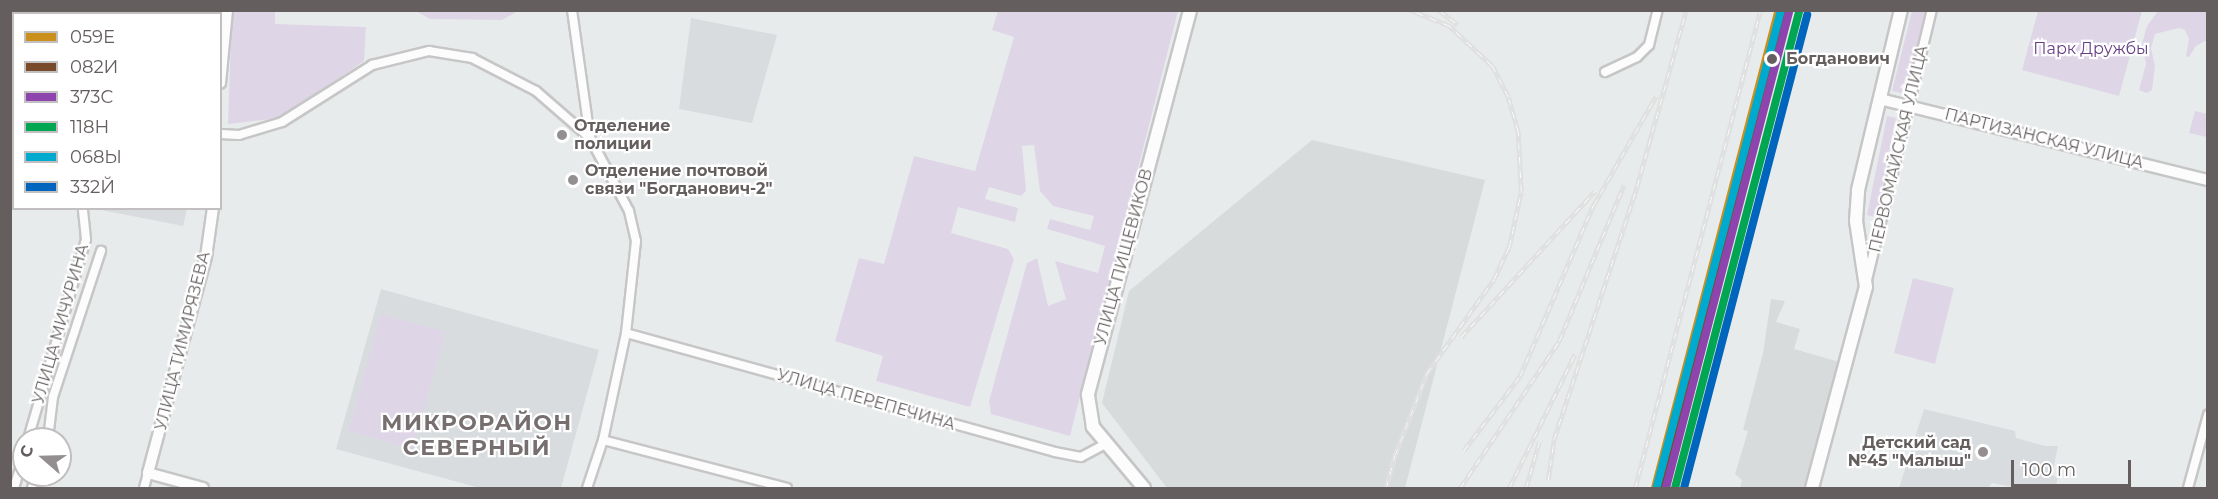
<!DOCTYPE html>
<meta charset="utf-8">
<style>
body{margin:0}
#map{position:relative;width:2218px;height:499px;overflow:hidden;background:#e8ebec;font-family:Montserrat,sans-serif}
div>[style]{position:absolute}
.industrial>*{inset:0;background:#d8dbdc}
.education>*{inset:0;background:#d8dcde}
.green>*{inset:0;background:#ded6e7}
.roads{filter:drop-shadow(2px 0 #c7c6c7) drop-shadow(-2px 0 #c7c6c7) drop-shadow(0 2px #c7c6c7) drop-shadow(0 -2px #c7c6c7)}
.minor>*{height:8px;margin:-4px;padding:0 4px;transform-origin:4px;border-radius:4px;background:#fcfcfc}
.tertiary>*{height:10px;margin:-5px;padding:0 5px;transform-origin:5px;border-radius:5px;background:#fcfcfc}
.secondary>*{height:12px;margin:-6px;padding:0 6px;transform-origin:6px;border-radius:6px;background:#fcfcfc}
.rail>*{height:4.5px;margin-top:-2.25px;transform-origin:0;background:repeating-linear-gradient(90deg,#fff 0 7px,#e0e0e0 0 14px);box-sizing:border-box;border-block:2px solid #e0e0e0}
.rail-1>*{height:8px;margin:-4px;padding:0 4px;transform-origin:4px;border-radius:4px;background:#cb901c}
.rail-2>*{height:8px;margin:-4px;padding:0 4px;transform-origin:4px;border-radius:4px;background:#7a4b2a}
.rail-3>*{height:8px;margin:-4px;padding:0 4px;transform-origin:4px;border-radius:4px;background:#8e44ad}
.rail-4>*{height:8px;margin:-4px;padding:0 4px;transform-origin:4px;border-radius:4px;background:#00a651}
.rail-5>*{height:8px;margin:-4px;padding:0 4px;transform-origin:4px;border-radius:4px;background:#00a9ce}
.rail-6>*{height:8px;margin:-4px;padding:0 4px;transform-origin:4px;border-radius:4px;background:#0065bd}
.dots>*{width:16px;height:16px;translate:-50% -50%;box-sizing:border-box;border:3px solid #fff;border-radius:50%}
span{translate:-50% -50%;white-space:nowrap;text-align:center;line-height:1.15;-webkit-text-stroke:4.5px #fff;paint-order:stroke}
.park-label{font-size:16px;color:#663e83}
.stop-label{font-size:16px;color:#655e5e;font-weight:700}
.left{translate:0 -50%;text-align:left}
.poi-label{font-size:16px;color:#655e5e;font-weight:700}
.right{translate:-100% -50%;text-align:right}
.street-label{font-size:16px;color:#655e5e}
.district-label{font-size:22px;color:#776f6f;font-weight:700;letter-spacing:1.5px}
.frame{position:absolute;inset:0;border:12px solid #655e5e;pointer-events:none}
.legend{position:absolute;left:12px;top:12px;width:210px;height:198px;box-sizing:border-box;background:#fff;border:2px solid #c1bfbf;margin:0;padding:8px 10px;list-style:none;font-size:18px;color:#655e5e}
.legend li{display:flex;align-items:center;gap:12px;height:30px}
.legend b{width:30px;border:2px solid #c1bfbf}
.north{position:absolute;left:12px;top:427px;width:60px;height:60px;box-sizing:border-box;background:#fff;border:2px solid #c1bfbf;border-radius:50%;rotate:290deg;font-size:16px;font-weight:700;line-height:24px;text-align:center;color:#655e5e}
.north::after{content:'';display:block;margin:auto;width:21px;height:27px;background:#938f90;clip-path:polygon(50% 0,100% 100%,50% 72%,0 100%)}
.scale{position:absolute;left:2011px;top:460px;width:120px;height:27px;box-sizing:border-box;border:3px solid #655e5e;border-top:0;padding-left:8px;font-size:18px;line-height:21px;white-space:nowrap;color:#655e5e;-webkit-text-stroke:4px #fff;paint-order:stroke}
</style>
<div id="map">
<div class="industrial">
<div style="clip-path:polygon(1312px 140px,1485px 180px,1405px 488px,1167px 488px,1102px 403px,1129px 291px)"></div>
<div style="clip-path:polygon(1771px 299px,1785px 301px,1776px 322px,1800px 329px,1794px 349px,1843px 363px,1809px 488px,1740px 488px,1742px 480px,1735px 474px,1748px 431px,1743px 430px,1763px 353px)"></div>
</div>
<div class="education">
<div style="clip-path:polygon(691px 18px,777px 35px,752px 123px,679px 109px)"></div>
<div style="clip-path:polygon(91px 208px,187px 208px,187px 209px,183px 226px)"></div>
<div style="clip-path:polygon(381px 289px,599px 350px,561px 488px,480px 488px,336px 449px)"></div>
<div style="clip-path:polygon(1924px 409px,2015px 431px,2016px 438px,2045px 446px,2058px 446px,2052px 475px,2058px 478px,2055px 488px,2017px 488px,1992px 483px,1988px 488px,1899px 488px)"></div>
</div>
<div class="green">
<div style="clip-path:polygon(232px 11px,275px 11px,275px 24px,366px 27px,364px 61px,280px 118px,228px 124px)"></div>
<div style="clip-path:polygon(416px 11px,518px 11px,502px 20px,430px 19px)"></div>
<div style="clip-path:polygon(998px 11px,1178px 11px,1070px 436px,991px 414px,989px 401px,1027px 263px,1037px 258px,1048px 306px,1066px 299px,1055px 261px,1098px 273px,1105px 246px,1047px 229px,1050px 219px,1090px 230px,1094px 216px,1053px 206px,1040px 191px,1034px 145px,1022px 146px,1026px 191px,1021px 196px,989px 187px,985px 199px,1018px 208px,1015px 222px,958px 207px,951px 233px,1008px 249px,1014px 259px,970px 407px,876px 381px,883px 356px,835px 341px,859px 258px,884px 264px,914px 156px,975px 171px,1014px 37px,992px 30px)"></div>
<div style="clip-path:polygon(1912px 11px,1926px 11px,1906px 94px,1892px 91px)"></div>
<div style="clip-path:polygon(2038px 11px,2142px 11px,2119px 96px,2022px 70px)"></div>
<div style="clip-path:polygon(2158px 11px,2207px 11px,2207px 40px,2196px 46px,2189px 57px,2186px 56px,2189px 39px,2185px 30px,2179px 28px,2155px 34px,2151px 48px,2155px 66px,2152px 90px,2147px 93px,2139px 90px,2146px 64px,2142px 44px,2147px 26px)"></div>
<div style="clip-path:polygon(2195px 111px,2207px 114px,2207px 137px,2189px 133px)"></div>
<div style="clip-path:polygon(1887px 116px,1896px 118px,1876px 217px,1867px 215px)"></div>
<div style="clip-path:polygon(1913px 278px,1954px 288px,1935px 364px,1894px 353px)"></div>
<div style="clip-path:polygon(381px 314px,446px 332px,413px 449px,348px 431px)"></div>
</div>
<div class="roads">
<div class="minor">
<div style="left:66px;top:10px;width:4px;rotate:76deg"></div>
<div style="left:572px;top:10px;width:129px;rotate:82deg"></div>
<div style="left:590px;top:138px;width:83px;rotate:61.9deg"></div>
<div style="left:629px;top:211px;width:31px;rotate:77deg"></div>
<div style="left:636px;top:241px;width:93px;rotate:96.2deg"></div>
<div style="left:626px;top:333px;width:109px;rotate:102.1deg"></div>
<div style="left:603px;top:440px;width:51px;rotate:108.4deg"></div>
<div style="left:1605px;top:72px;width:35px;rotate:-25deg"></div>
<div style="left:1637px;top:57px;width:17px;rotate:-45deg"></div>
<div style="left:1649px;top:45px;width:36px;rotate:-76deg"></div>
<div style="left:220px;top:134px;width:19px;rotate:3deg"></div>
<div style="left:239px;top:135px;width:45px;rotate:-16.8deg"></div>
<div style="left:282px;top:122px;width:107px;rotate:-32.3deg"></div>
<div style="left:372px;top:65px;width:59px;rotate:-13.8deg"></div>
<div style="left:429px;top:51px;width:44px;rotate:9.2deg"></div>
<div style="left:472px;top:58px;width:72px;rotate:27.3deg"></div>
<div style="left:536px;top:91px;width:72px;rotate:41deg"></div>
<div style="left:1867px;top:280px;width:278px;rotate:-76.5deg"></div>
<div style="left:626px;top:333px;width:445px;rotate:15.5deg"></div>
<div style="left:1055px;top:452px;width:26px;rotate:11deg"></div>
<div style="left:1081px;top:457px;width:26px;rotate:-28deg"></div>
<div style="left:28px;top:439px;width:208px;rotate:-73.8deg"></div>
<div style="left:86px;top:239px;width:31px;rotate:-96deg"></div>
<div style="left:48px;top:439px;width:42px;rotate:-83.2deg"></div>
<div style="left:53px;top:397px;width:154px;rotate:-71.8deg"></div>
<div style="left:603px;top:440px;width:190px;rotate:14.6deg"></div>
<div style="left:14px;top:488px;width:34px;rotate:-73deg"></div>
<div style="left:32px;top:488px;width:14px;rotate:-69deg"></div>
<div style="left:144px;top:488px;width:16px;rotate:-75deg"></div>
<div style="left:2188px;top:488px;width:76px;rotate:-74.7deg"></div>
</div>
<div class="tertiary">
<div style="left:220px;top:83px;width:73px;rotate:-84.5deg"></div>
<div style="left:1880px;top:99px;width:338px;rotate:13.9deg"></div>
<div style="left:203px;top:488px;width:57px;rotate:-164.7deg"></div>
<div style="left:148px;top:473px;width:224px;rotate:-75deg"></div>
<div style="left:206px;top:257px;width:49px;rotate:-81.9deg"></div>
</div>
<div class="secondary">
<div style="left:1144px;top:488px;width:80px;rotate:-129.9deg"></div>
<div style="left:1093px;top:427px;width:33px;rotate:-99deg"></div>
<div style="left:1088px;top:394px;width:397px;rotate:-75.1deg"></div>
<div style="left:1812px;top:488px;width:208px;rotate:-75deg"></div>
<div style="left:1866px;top:287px;width:67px;rotate:-98.6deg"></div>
<div style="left:1856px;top:221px;width:31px;rotate:-86deg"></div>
<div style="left:1858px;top:190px;width:185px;rotate:-76.6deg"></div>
</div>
</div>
<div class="rail">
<div style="left:1439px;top:10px;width:24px;rotate:38deg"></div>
<div style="left:1461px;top:337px;width:198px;rotate:-47.5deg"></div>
<div style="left:1464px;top:450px;width:93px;rotate:-52.9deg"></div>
<div style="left:1520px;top:376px;width:185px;rotate:-66.8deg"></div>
<div style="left:1593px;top:206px;width:127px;rotate:-60.2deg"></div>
<div style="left:1548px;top:480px;width:41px;rotate:-81.7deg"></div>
<div style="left:1554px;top:439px;width:266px;rotate:-71.8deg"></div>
<div style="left:1637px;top:186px;width:183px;rotate:-74.4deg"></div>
<div style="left:1386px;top:488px;width:34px;rotate:-75deg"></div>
<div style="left:1395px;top:455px;width:88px;rotate:-68.7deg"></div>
<div style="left:1427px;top:373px;width:115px;rotate:-54.5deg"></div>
<div style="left:1494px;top:279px;width:35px;rotate:-65deg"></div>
<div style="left:1509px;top:247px;width:56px;rotate:-77.7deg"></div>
<div style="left:1521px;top:192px;width:60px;rotate:-92.9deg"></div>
<div style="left:1518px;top:132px;width:36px;rotate:-106deg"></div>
<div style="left:1508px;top:97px;width:35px;rotate:-117deg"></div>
<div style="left:1492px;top:66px;width:59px;rotate:-137.1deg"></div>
<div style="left:1449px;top:26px;width:43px;rotate:-158.2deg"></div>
<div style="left:1460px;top:488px;width:177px;rotate:-56deg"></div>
<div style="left:1559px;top:341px;width:169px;rotate:-67.4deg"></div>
<div style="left:1509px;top:488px;width:149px;rotate:-63.8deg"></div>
<div style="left:1526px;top:488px;width:48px;rotate:-74.2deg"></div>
<div style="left:1635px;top:488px;width:494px;rotate:-75.3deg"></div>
<div style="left:1680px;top:488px;width:262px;rotate:-75.4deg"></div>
</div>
<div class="rail-1">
<div style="left:1655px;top:488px;width:494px;rotate:-75.5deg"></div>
</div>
<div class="rail-2">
<div style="left:1660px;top:488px;width:494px;rotate:-75.3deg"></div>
</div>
<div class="rail-3">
<div style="left:1666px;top:488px;width:494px;rotate:-75.5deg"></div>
</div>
<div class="rail-4">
<div style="left:1675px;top:488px;width:492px;rotate:-75.4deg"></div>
</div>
<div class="rail-5">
<div style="left:1657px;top:486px;width:492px;rotate:-75.4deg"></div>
</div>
<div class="rail-6">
<div style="left:1684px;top:488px;width:489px;rotate:-75.4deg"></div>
</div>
<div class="dots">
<div style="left:1772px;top:59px;background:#655e5e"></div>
<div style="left:562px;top:135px;background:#938f90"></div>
<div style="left:573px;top:180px;background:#938f90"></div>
<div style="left:1983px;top:452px;background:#938f90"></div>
</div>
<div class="park-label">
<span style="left:2091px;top:49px">Парк Дружбы</span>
</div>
<div class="stop-label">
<span class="left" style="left:1786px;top:59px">Богданович</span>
</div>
<div class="poi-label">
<span class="left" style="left:574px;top:135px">Отделение<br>полиции</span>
<span class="left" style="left:585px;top:180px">Отделение почтовой<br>связи "Богданович-2"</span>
<span class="right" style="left:1971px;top:452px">Детский сад<br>№45 "Малыш"</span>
</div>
<div class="street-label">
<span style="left:2044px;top:139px;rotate:14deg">ПАРТИЗАНСКАЯ УЛИЦА</span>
<span style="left:1899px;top:149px;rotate:-77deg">ПЕРВОМАЙСКАЯ УЛИЦА</span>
<span style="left:1124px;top:257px;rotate:-75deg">УЛИЦА ПИЩЕВИКОВ</span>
<span style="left:61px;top:324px;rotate:-74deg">УЛИЦА МИЧУРИНА</span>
<span style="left:183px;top:341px;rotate:-76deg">УЛИЦА ТИМИРЯЗЕВА</span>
<span style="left:866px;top:400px;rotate:16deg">УЛИЦА ПЕРЕПЕЧИНА</span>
</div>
<div class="district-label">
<span style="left:477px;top:435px">МИКРОРАЙОН<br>СЕВЕРНЫЙ</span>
</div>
<div class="frame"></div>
<ul class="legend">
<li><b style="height:8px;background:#cb901c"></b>059Е</li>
<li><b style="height:8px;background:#7a4b2a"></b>082И</li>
<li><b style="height:8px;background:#8e44ad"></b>373C</li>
<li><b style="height:8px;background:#00a651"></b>118Н</li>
<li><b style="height:8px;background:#00a9ce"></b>068Ы</li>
<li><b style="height:8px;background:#0065bd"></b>332Й</li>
</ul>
<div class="north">С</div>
<div class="scale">100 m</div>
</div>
